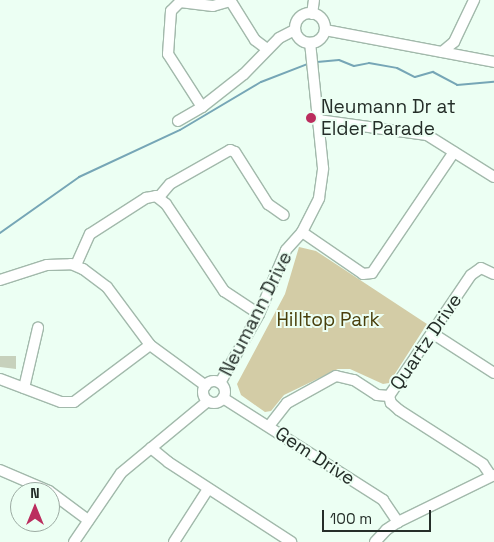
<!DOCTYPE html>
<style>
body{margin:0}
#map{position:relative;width:494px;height:542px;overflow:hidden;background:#ecfff3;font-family:"Space Grotesk",sans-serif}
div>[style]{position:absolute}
.green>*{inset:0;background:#d3cca6}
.stream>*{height:2px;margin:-1px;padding:0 1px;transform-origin:1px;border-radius:1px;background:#76a6b6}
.building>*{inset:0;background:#c7d1bc}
.roads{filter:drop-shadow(1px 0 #a2b9ab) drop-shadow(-1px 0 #a2b9ab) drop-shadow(0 1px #a2b9ab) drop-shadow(0 -1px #a2b9ab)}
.minor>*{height:10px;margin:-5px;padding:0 5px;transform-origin:5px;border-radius:5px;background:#fff}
.minor>.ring{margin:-5px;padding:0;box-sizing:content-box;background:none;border:10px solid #fff;border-radius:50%}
.dots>*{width:14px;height:14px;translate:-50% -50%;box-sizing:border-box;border:2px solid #ecfff3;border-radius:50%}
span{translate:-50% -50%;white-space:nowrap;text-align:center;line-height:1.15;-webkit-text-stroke:4px #ecfff3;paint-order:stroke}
.poi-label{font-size:19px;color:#252e29}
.left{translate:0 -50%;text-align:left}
.street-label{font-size:19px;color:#252e29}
.park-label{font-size:19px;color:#493f0b}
.north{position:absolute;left:10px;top:482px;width:50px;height:50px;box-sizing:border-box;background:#ecfff3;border:1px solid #9caba2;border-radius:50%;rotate:0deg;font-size:14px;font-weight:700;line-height:20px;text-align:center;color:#252e29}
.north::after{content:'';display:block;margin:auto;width:18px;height:22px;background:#bb2d5e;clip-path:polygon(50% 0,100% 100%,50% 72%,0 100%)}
.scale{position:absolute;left:322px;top:510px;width:109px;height:22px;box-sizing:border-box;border:2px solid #252e29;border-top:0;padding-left:6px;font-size:15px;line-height:18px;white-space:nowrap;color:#252e29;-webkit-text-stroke:4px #ecfff3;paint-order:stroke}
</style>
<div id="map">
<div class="green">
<div style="clip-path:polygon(299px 247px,316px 251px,427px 324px,389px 383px,383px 384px,350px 369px,338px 369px,284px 395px,271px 411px,265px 412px,241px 395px,237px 384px,285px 294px)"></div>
</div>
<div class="stream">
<div style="left:317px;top:62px;width:22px;rotate:-5deg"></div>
<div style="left:339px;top:60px;width:16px;rotate:22deg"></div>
<div style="left:354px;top:66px;width:15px;rotate:-11deg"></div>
<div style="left:369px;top:63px;width:28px;rotate:10deg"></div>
<div style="left:397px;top:68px;width:20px;rotate:27deg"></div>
<div style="left:415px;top:77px;width:19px;rotate:-16deg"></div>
<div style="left:433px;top:72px;width:27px;rotate:28deg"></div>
<div style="left:457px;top:85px;width:37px;rotate:-5deg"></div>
<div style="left:0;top:233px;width:97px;rotate:-35.3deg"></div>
<div style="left:79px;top:177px;width:111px;rotate:-25deg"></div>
<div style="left:180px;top:130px;width:94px;rotate:-30.7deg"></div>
<div style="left:261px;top:82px;width:53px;rotate:-21.2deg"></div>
</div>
<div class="building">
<div style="clip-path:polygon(0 356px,16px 356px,16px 369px,0 367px)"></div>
</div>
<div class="roads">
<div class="minor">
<div style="left:230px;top:0;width:47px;rotate:58deg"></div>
<div style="left:255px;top:40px;width:15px;rotate:37deg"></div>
<div class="ring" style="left:295px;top:13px;width:20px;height:20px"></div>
<div style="left:312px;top:14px;width:14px;rotate:-82deg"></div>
<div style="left:325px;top:30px;width:172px;rotate:10.7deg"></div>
<div style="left:442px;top:52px;width:16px;rotate:-40deg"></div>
<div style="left:454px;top:42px;width:47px;rotate:-64.5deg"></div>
<div style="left:202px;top:107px;width:63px;rotate:-122.7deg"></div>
<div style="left:168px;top:54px;width:43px;rotate:-86deg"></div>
<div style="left:171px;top:11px;width:13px;rotate:-45deg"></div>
<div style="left:180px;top:2px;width:33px;rotate:7deg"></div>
<div style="left:213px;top:6px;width:18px;rotate:-16deg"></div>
<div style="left:318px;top:120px;width:110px;rotate:7.8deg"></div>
<div style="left:427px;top:135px;width:79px;rotate:32.1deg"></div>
<div style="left:178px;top:121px;width:28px;rotate:-30deg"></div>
<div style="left:202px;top:107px;width:53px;rotate:-38.2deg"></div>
<div style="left:244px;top:74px;width:50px;rotate:-45.8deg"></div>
<div style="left:279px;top:38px;width:18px;rotate:-27deg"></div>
<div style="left:159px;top:197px;width:17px;rotate:-50deg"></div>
<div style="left:170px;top:184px;width:69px;rotate:-29.5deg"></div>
<div style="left:230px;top:150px;width:5px;rotate:22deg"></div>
<div style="left:235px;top:152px;width:62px;rotate:57.6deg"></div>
<div style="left:268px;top:204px;width:19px;rotate:35deg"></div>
<div style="left:302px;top:232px;width:74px;rotate:34.5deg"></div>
<div style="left:363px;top:274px;width:9px;rotate:-6deg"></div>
<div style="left:372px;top:273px;width:146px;rotate:-55.9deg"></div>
<div style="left:76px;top:265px;width:34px;rotate:-66deg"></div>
<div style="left:90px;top:234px;width:67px;rotate:-32.7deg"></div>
<div style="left:146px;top:198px;width:10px;rotate:-11deg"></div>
<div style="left:156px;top:196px;width:13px;rotate:39deg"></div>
<div style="left:166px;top:204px;width:105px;rotate:56.3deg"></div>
<div style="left:224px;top:291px;width:42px;rotate:33.3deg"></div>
<div style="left:0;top:280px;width:49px;rotate:-17.7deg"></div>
<div style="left:47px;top:265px;width:24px;rotate:-2deg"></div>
<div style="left:71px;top:264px;width:13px;rotate:23deg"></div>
<div style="left:83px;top:269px;width:30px;rotate:37deg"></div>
<div style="left:107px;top:287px;width:72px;rotate:53.4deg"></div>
<div style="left:150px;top:345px;width:69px;rotate:36.2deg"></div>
<div style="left:432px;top:333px;width:74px;rotate:32.8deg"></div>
<div style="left:0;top:379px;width:65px;rotate:20.7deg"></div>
<div style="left:61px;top:402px;width:13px"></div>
<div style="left:74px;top:402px;width:95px;rotate:-36.9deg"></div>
<div class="ring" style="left:203px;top:381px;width:12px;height:12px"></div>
<div style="left:220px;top:383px;width:79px;rotate:-60.5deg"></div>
<div style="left:259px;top:314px;width:69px;rotate:-67.1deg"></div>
<div style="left:286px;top:250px;width:24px;rotate:-48deg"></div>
<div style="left:302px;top:232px;width:38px;rotate:-63deg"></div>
<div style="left:319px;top:198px;width:30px;rotate:-82deg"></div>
<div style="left:323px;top:168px;width:126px;rotate:-95.9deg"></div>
<div style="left:24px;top:388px;width:62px;rotate:-76.9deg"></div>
<div style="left:223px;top:398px;width:190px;rotate:32.5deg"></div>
<div style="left:383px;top:500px;width:27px;rotate:56deg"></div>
<div style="left:269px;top:426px;width:29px;rotate:-52deg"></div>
<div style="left:287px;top:403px;width:56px;rotate:-28.9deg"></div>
<div style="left:336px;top:376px;width:18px;rotate:13deg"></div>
<div style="left:354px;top:380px;width:27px;rotate:33deg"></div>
<div style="left:377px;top:395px;width:12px;rotate:5deg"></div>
<div style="left:151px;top:448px;width:22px;rotate:39deg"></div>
<div style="left:168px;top:462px;width:147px;rotate:33deg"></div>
<div style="left:0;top:470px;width:53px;rotate:23.2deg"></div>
<div style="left:49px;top:491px;width:49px;rotate:36.6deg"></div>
<div style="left:491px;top:476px;width:14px;rotate:-124deg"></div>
<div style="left:483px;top:464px;width:100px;rotate:-147.3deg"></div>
<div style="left:399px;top:410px;width:11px;rotate:-139deg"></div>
<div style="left:391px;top:403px;width:7px;rotate:-106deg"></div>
<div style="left:389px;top:396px;width:146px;rotate:-55.9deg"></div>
<div style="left:471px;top:275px;width:12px;rotate:-35deg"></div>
<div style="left:481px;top:268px;width:14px;rotate:25deg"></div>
<div style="left:74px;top:542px;width:83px;rotate:-55.7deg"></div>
<div style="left:121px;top:473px;width:113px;rotate:-39.6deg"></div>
<div style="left:174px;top:542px;width:63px;rotate:-57.3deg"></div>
<div style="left:375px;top:542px;width:16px;rotate:-47deg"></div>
<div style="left:386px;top:530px;width:14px;rotate:-34deg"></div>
<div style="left:398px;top:522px;width:107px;rotate:-26.1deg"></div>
</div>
</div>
<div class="dots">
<div style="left:311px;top:118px;background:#bb2d5e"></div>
</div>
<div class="poi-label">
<span class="left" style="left:321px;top:118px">Neumann Dr at<br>Elder Parade</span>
</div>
<div class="street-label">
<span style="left:256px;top:314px;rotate:-63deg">Neumann Drive</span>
<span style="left:426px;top:342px;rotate:-56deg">Quartz Drive</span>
<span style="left:315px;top:456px;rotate:33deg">Gem Drive</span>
</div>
<div class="park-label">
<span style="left:328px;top:320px">Hilltop Park</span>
</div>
<div class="north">N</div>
<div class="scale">100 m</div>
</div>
